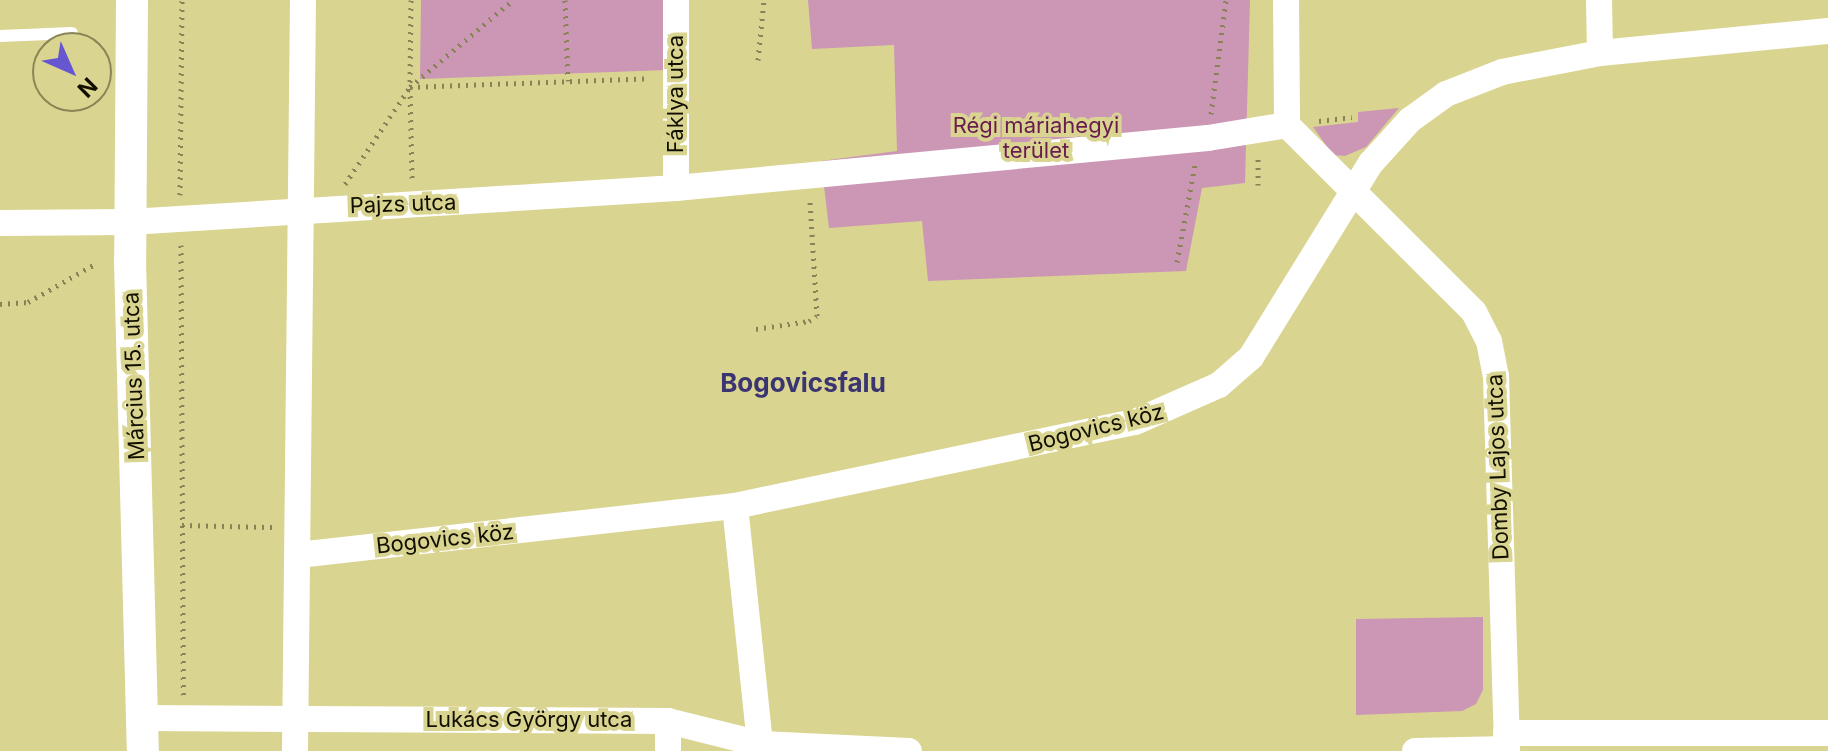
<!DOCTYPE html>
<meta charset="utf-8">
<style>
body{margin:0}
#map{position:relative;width:1828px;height:751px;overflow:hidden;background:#dad491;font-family:Inter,sans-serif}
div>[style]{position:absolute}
.green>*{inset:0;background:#cc96b5}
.path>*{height:5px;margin-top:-2.5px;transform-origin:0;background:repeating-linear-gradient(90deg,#888356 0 2px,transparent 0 8px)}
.service>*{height:12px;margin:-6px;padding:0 6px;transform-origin:6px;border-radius:6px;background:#fff}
.minor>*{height:26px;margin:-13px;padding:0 13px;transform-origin:13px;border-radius:13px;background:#fff}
.tertiary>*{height:32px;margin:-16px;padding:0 16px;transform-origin:16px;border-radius:16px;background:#fff}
span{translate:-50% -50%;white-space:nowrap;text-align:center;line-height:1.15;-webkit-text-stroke:8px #dad491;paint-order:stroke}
.street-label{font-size:22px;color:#110f00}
.park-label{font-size:22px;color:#681b4e}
.quarter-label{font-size:26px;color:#3a3571;font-weight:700}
.north{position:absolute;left:32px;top:32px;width:80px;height:80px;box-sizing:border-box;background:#dad491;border:2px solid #8a8557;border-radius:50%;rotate:135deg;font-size:22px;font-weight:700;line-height:32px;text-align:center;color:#110f00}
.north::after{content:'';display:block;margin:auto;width:28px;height:36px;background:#6657d0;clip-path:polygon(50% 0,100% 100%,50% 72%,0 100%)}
</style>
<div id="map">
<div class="green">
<div style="clip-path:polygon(421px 0,666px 0,667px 70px,420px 79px)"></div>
<div style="clip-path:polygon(808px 0,1250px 0,1245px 183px,1202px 188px,1186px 271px,928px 281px,922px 221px,829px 228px,821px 161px,897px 151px,894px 45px,812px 49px)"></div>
<div style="clip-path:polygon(1399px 108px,1366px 147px,1345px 156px,1333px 155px,1313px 127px,1358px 122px,1358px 112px)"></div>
<div style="clip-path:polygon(1483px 617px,1483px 690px,1476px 704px,1462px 711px,1356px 715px,1356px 619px)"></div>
</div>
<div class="path">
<div style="left:411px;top:0;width:87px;rotate:90.7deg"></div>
<div style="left:410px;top:87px;width:240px;rotate:-2.1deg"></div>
<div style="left:565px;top:0;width:81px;rotate:87.9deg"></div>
<div style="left:758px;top:60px;width:60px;rotate:-84.3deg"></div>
<div style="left:410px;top:88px;width:90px;rotate:88.7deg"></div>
<div style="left:1211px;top:114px;width:115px;rotate:-82.5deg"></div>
<div style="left:1319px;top:121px;width:33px;rotate:-7deg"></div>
<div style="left:345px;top:184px;width:117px;rotate:-56.2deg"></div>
<div style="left:410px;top:87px;width:135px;rotate:-40.2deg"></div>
<div style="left:1258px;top:185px;width:31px;rotate:-90deg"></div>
<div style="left:180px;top:195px;width:195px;rotate:-89.4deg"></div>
<div style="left:181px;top:245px;width:450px;rotate:89.7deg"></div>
<div style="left:1177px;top:262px;width:99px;rotate:-79.5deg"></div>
<div style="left:0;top:304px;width:28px;rotate:-4deg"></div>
<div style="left:28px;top:302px;width:79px;rotate:-29.5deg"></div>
<div style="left:756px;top:329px;width:54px;rotate:-8.6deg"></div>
<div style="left:809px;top:321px;width:9px;rotate:-32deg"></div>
<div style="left:817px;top:316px;width:115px;rotate:-93.5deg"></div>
<div style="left:182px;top:525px;width:91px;rotate:1.3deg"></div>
</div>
<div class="service">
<div style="left:0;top:36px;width:72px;rotate:-2.4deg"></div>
</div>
<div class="minor">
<div style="left:1286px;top:0;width:125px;rotate:89.5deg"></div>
<div style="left:1287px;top:125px;width:264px;rotate:45deg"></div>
<div style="left:1474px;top:312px;width:33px;rotate:63deg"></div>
<div style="left:1489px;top:341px;width:36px;rotate:79deg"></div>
<div style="left:1496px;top:376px;width:375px;rotate:88.3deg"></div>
<div style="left:1599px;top:0;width:53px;rotate:88.9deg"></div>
<div style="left:676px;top:188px;width:188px;rotate:-90deg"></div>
<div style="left:0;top:223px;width:130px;rotate:-0.4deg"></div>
<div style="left:130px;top:222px;width:547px;rotate:-3.56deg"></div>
<div style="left:676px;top:188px;width:534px;rotate:-5.37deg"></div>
<div style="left:1208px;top:138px;width:80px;rotate:-9.3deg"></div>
<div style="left:735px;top:506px;width:239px;rotate:84deg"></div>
<div style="left:760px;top:744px;width:14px;rotate:163deg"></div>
<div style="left:298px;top:555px;width:440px;rotate:-6.4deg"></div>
<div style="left:735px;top:506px;width:409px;rotate:-11.9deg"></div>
<div style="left:1135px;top:422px;width:92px;rotate:-23.8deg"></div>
<div style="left:1219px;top:385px;width:43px;rotate:-41.2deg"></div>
<div style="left:1251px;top:357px;width:228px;rotate:-58.3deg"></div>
<div style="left:1371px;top:163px;width:58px;rotate:-47.8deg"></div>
<div style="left:1410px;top:120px;width:44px;rotate:-35.8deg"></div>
<div style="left:1446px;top:94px;width:60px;rotate:-21.4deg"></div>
<div style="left:1502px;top:72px;width:100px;rotate:-11deg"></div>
<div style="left:1600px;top:53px;width:229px;rotate:-5.5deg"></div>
<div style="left:144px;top:718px;width:524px;rotate:0.33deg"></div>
<div style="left:668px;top:721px;width:95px;rotate:14deg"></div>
<div style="left:760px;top:744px;width:149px;rotate:2.7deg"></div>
<div style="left:668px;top:721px;width:30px;rotate:90deg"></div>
<div style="left:1506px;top:733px;width:322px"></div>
<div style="left:295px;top:751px;width:751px;rotate:-89.39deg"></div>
<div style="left:1415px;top:751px;width:92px;rotate:-1.2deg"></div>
</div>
<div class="tertiary">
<div style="left:132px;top:0;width:261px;rotate:90.4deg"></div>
<div style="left:130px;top:261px;width:490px;rotate:88.5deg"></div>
</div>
<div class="street-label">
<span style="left:676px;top:94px;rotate:-90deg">Fáklya utca</span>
<span style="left:403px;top:204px;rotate:-2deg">Pajzs utca</span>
<span style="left:134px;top:376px;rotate:-92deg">Március 15. utca</span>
<span style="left:1096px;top:428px;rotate:-14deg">Bogovics köz</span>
<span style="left:1498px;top:467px;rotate:-92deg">Domby Lajos utca</span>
<span style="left:445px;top:539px;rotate:-6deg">Bogovics köz</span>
<span style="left:529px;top:720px">Lukács György utca</span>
</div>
<div class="park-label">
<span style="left:1036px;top:138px">Régi máriahegyi<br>terület</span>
</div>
<div class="quarter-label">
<span style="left:803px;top:383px">Bogovicsfalu</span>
</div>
<div class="north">N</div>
</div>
